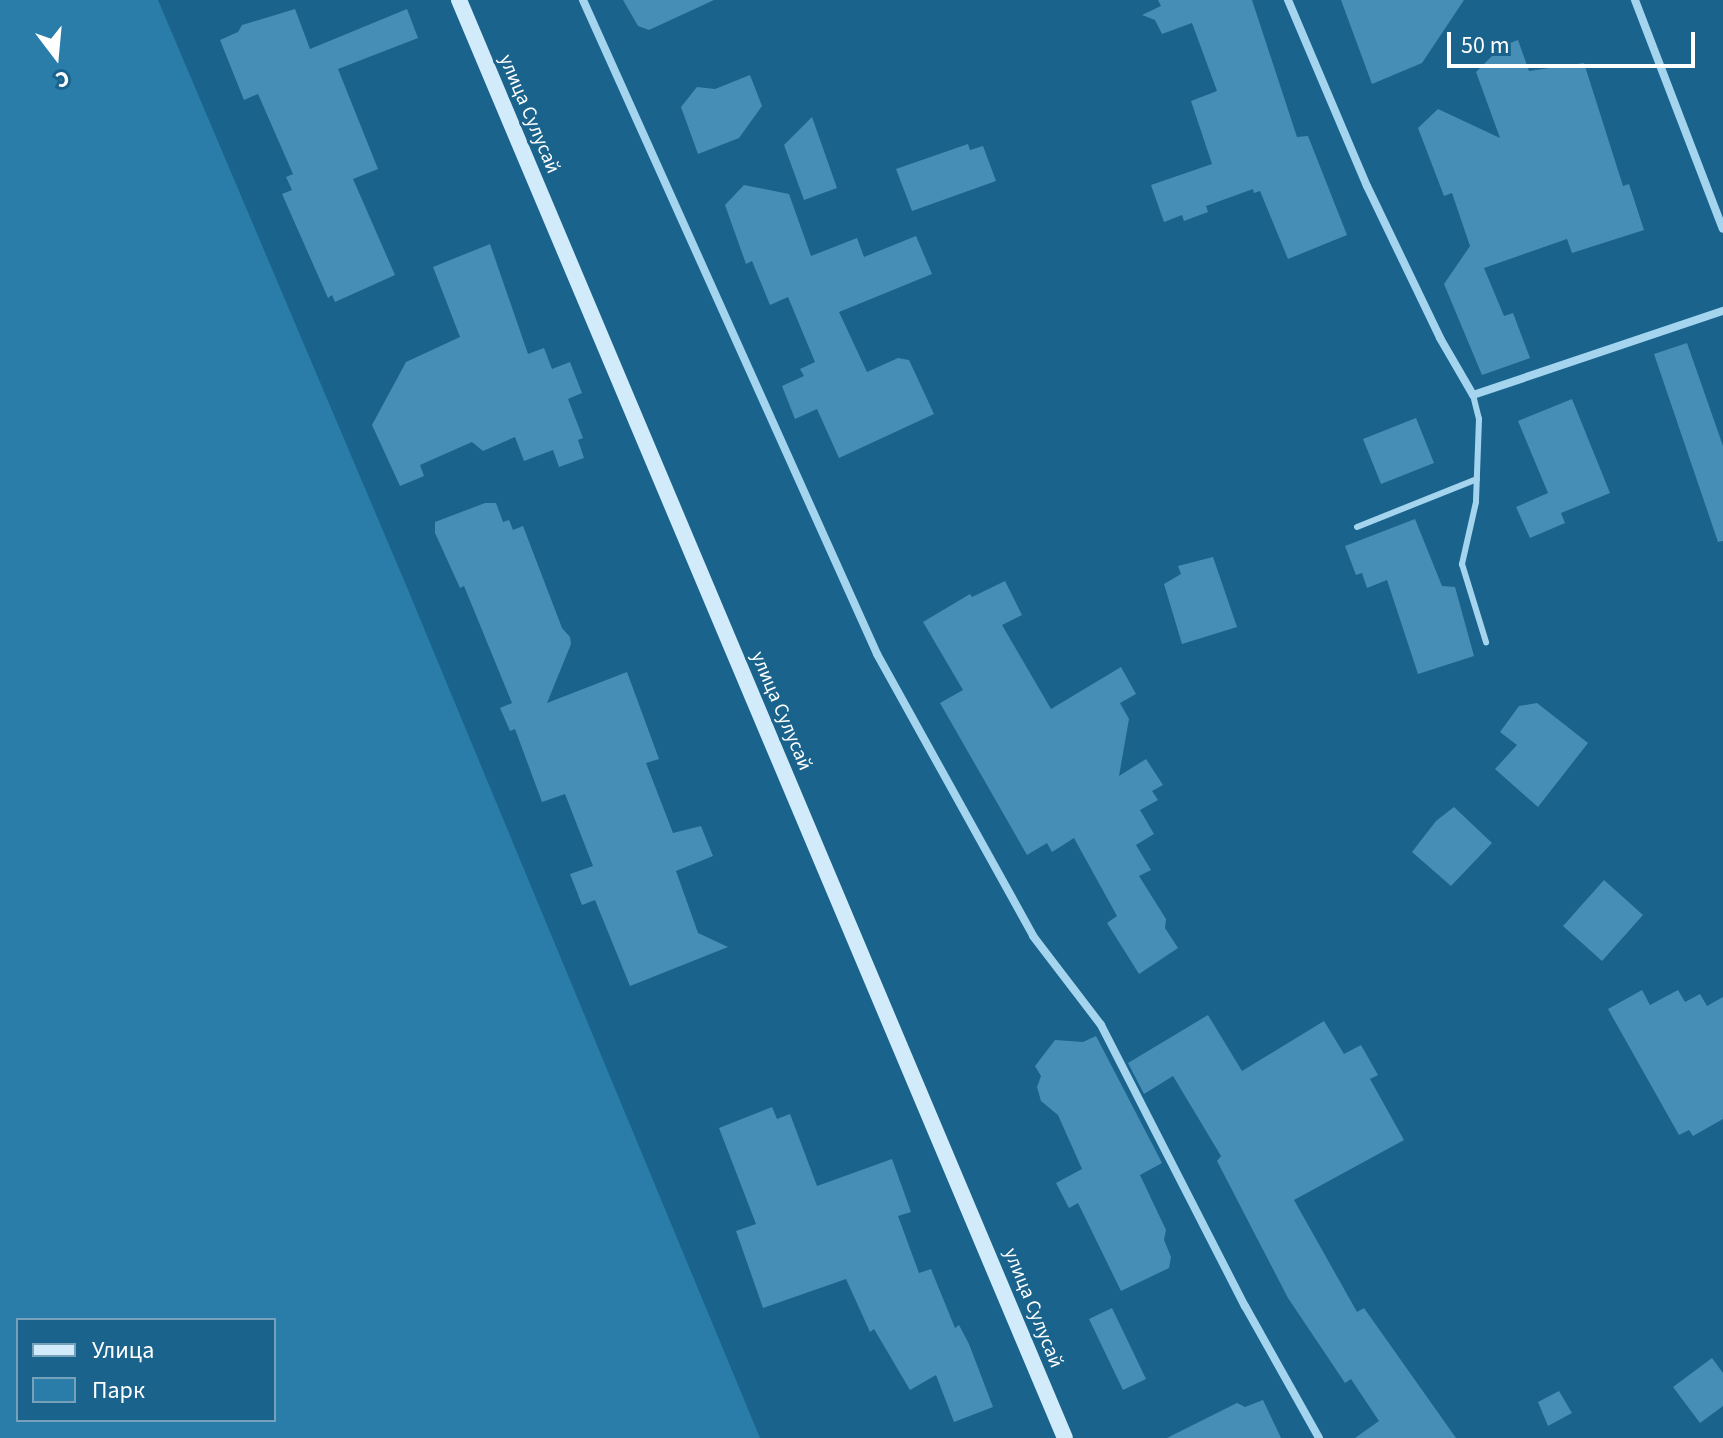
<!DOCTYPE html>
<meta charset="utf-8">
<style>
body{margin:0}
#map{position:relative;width:1723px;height:1438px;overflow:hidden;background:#1a638c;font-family:"Source Sans 3",sans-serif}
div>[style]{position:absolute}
.green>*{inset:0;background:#2a7da8}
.building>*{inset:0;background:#478eb6}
.service>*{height:6px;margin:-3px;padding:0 3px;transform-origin:3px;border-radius:3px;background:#a5d4ee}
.minor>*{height:8px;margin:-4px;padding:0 4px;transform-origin:4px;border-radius:4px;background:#a5d4ee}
.secondary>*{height:16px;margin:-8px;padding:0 8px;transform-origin:8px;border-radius:8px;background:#d2ebfa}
span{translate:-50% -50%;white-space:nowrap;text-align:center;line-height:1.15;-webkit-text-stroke:6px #1a638c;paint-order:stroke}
.street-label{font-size:20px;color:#fff}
.legend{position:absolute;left:16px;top:1318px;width:260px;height:104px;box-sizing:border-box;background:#1a638c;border:2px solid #76a1ba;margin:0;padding:10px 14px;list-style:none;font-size:24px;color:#fff}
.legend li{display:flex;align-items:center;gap:16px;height:40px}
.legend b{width:40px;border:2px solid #76a1ba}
.north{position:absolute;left:16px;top:16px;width:80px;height:80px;-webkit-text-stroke:6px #1a638c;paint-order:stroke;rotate:164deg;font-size:22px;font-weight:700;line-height:32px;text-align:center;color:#fff}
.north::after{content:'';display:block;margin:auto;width:28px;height:36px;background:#fff;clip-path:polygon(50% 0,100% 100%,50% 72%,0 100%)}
.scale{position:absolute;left:1447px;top:32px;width:248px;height:36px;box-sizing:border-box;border:4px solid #fff;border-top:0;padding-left:10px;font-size:24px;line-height:28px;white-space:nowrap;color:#fff;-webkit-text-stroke:6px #1a638c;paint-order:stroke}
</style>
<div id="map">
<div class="green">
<div style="clip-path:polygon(evenodd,0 0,158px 0,406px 585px,760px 1438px,0 1438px,0 0,18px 1320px,274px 1320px,274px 1420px,18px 1420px,18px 1320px)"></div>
</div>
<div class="building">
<div style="clip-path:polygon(623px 0,714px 0,649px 30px,638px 26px)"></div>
<div style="clip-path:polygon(1158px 0,1252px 0,1297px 137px,1308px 136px,1347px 235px,1288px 259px,1260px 191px,1254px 193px,1253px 189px,1206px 206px,1208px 212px,1184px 221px,1182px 215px,1164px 222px,1151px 185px,1212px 164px,1191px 101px,1217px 91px,1192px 23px,1162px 34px,1155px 20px,1142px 15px,1161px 6px)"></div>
<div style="clip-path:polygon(1341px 0,1464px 0,1422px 63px,1372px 84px)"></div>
<div style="clip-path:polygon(295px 9px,310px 49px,407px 9px,418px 38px,338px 69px,378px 169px,353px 179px,395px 275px,335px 302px,332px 295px,328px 298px,282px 194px,292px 190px,286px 177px,293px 174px,258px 94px,244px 100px,220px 40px,238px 32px,242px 25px)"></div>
<div style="clip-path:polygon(1518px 40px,1529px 71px,1584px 63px,1623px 186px,1629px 184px,1644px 230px,1572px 253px,1567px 239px,1484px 268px,1504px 316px,1513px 313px,1530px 358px,1482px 375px,1444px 284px,1470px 246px,1452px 193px,1444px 196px,1418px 128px,1438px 109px,1500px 138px,1476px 72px,1502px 46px)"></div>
<div style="clip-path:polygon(750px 75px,762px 106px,739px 138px,698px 154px,681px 107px,697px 87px,715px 89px)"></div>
<div style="clip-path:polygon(812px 117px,837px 188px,804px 200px,784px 145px)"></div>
<div style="clip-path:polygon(968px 144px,970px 150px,983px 146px,996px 181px,912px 211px,896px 169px)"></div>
<div style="clip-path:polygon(744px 185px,789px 194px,811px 256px,857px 238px,864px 257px,916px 236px,932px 274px,839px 312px,867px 372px,898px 358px,909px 360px,934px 414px,839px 458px,817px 409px,795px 419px,782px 386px,804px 376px,800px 369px,815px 362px,788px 297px,770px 305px,752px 261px,746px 264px,725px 205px)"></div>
<div style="clip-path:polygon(490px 244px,528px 354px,544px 348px,552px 369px,570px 362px,582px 393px,568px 399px,583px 438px,578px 440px,584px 458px,559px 467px,553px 450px,524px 461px,515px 437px,483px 451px,472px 442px,420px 465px,424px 476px,400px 486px,372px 425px,406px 362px,460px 337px,433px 267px)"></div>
<div style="clip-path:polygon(1687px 343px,1723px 446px,1723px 541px,1718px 542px,1654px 354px)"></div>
<div style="clip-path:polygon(1572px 399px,1610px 493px,1561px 513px,1565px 523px,1530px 538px,1516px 507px,1548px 493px,1518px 421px)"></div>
<div style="clip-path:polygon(1416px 418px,1434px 463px,1381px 484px,1363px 439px)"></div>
<div style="clip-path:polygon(485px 503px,496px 503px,503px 522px,509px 520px,513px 530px,523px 526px,562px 628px,570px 637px,571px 644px,547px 703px,627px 672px,659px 759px,646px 763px,673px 833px,701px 826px,713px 856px,676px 871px,698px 933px,728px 947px,630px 986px,595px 900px,582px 905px,570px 874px,593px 866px,565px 794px,542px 802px,515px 729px,510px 731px,500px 708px,512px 703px,464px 586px,460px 588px,435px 533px,435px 522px)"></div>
<div style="clip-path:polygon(1415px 519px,1442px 586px,1455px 587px,1474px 656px,1418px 674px,1387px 580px,1367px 588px,1362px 573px,1356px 575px,1345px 546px)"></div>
<div style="clip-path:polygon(1213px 557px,1237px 627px,1182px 644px,1164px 584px,1181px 574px,1178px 566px)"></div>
<div style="clip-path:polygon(1005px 581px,1022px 615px,1002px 625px,1051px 709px,1121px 667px,1136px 694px,1120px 703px,1129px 719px,1119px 776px,1146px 759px,1163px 785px,1152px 791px,1158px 800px,1140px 810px,1154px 834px,1136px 845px,1151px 870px,1139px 876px,1166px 919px,1165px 928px,1178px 948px,1139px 974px,1107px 923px,1117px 916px,1074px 838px,1052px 852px,1047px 843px,1027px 855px,940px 703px,963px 690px,923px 622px,970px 594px,972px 597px)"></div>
<div style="clip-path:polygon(1537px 703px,1588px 743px,1538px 807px,1495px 769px,1517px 745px,1500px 732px,1519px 706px)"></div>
<div style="clip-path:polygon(1454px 807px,1492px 843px,1451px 886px,1412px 852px,1436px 821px)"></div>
<div style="clip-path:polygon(1604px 880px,1643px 915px,1602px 961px,1563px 926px)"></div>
<div style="clip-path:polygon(1642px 990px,1650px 1005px,1678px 990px,1685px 1002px,1700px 994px,1707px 1006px,1723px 997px,1723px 1119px,1693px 1136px,1689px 1130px,1679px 1135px,1608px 1009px)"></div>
<div style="clip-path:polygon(1208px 1015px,1242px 1071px,1324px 1021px,1344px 1054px,1361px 1045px,1378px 1075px,1370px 1079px,1404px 1140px,1294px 1200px,1357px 1312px,1364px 1308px,1456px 1438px,1355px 1438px,1379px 1421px,1351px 1379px,1345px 1383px,1288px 1298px,1217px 1161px,1221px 1156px,1173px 1076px,1144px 1094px,1128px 1063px)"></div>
<div style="clip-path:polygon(1096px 1036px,1162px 1163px,1140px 1175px,1166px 1230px,1164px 1240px,1171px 1257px,1169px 1268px,1121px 1291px,1078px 1203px,1069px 1208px,1056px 1183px,1082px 1169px,1058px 1115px,1041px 1101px,1037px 1087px,1041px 1076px,1035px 1066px,1055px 1040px,1083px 1042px)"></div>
<div style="clip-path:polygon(772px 1107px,777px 1119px,790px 1114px,817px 1186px,892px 1159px,911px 1212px,898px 1216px,919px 1273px,931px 1269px,955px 1328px,959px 1325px,969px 1344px,993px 1407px,954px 1422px,936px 1375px,910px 1390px,874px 1329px,870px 1332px,846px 1279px,763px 1308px,736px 1231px,756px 1224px,719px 1128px)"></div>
<div style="clip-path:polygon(1112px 1308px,1146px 1379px,1123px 1390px,1089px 1319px)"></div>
<div style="clip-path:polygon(1712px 1358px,1723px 1373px,1723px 1406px,1700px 1423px,1673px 1387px)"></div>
<div style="clip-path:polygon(1559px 1391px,1572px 1413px,1548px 1426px,1538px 1402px)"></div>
<div style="clip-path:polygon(1263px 1400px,1281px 1438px,1167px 1438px,1237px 1403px,1245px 1407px)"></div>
</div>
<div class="service">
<div style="left:1473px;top:395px;width:25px;rotate:76deg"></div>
<div style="left:1479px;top:419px;width:83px;rotate:92.1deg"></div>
<div style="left:1476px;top:502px;width:64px;rotate:102.7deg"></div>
<div style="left:1462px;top:564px;width:82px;rotate:72.9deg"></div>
<div style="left:1357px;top:527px;width:129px;rotate:-21.8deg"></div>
</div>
<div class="minor">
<div style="left:583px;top:0;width:717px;rotate:65.79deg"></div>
<div style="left:877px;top:654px;width:322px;rotate:61deg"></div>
<div style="left:1033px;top:936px;width:112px;rotate:52.6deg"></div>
<div style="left:1101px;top:1025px;width:316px;rotate:62.9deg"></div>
<div style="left:1245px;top:1306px;width:151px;rotate:60.7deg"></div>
<div style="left:1288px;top:0;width:202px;rotate:67deg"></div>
<div style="left:1367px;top:186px;width:169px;rotate:64.3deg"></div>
<div style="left:1440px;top:338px;width:66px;rotate:59.9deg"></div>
<div style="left:1473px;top:395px;width:264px;rotate:-18.6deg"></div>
<div style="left:1635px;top:0;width:245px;rotate:69deg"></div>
</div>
<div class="secondary">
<div style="left:459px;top:0;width:1560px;rotate:67.15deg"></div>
</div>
<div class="street-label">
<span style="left:529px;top:114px;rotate:67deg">улица Сулусай</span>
<span style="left:781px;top:711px;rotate:67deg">улица Сулусай</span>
<span style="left:1033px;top:1308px;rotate:68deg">улица Сулусай</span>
</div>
<ul class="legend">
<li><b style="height:10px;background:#d2ebfa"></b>Улица</li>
<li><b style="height:22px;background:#2a7da8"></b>Парк</li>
</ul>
<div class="north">С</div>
<div class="scale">50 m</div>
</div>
